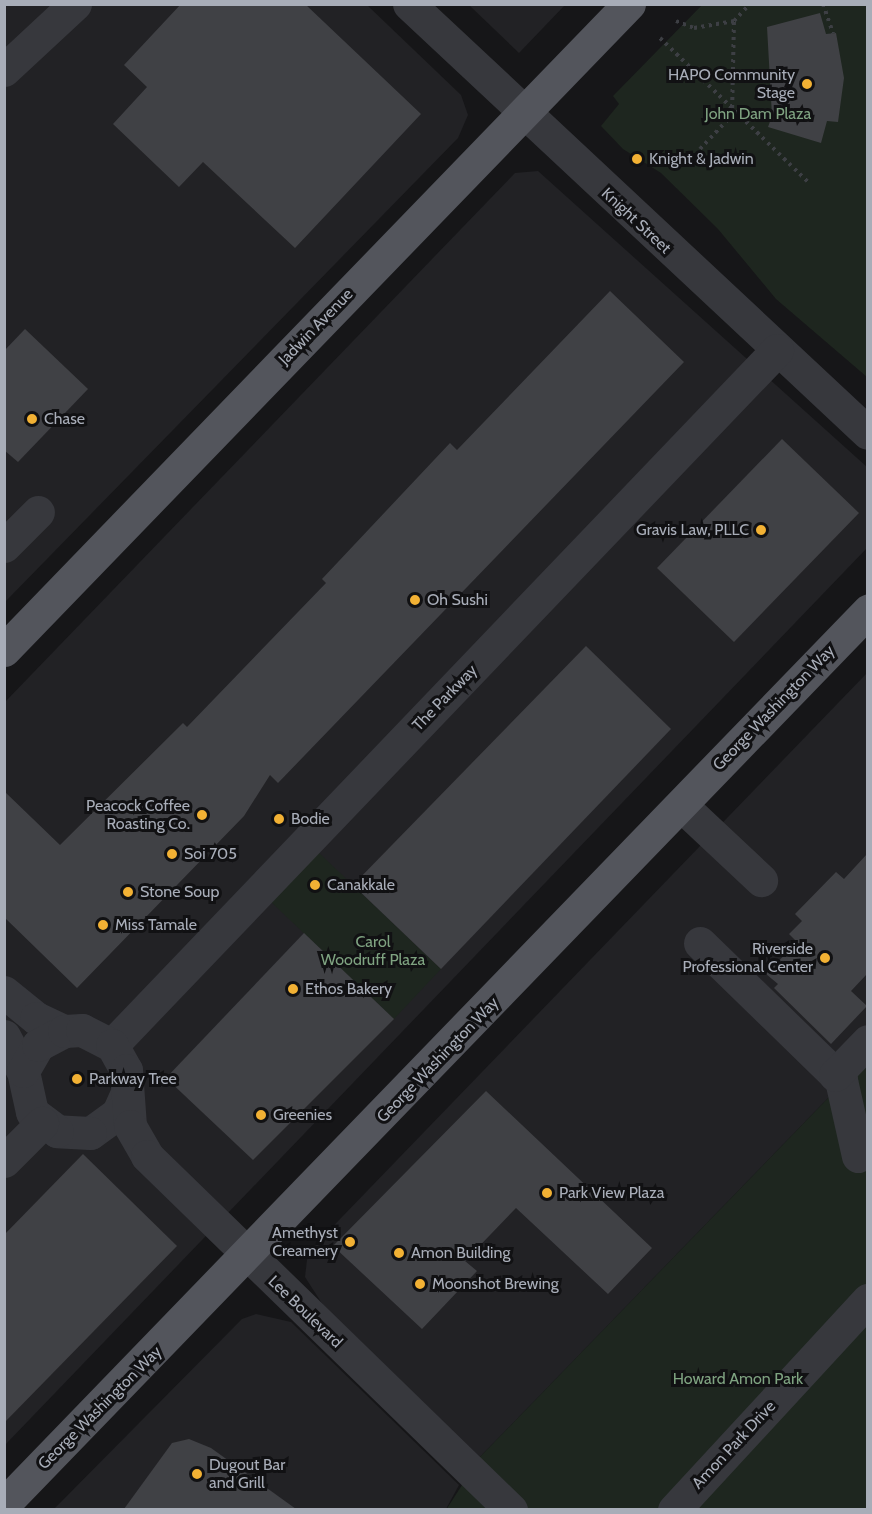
<!DOCTYPE html>
<style>
body{margin:0}
#map{position:relative;width:872px;height:1514px;overflow:hidden;background:#161618;font-family:Cabin,sans-serif}
div>[style]{position:absolute}
.built>*{inset:0;background:#222225}
.green>*{inset:0;background:#1e261f}
.building>*{inset:0;background:#404145}
.path>*{height:4px;margin-top:-2px;transform-origin:0;background:repeating-linear-gradient(90deg,#3d3f44 0 3px,transparent 0 7.5px)}
.minor>*{height:33px;margin:-16.5px;padding:0 16.5px;transform-origin:16.5px;border-radius:16.5px;background:#37383d}
.major>*{height:33px;margin:-16.5px;padding:0 16.5px;transform-origin:16.5px;border-radius:16.5px;background:#53555c}
.dots>*{width:16px;height:16px;translate:-50% -50%;box-sizing:border-box;border:3px solid #111113;border-radius:50%}
span{translate:-50% -50%;white-space:nowrap;text-align:center;line-height:1.15;-webkit-text-stroke:6px #111113;paint-order:stroke}
.poi-label{font-size:16px;color:#a8adb8}
.right{translate:-100% -50%;text-align:right}
.left{translate:0 -50%;text-align:left}
.park-label{font-size:16px;color:#7fa381}
.street-label{font-size:16px;color:#a8adb8}
.frame{position:absolute;inset:0;border:6px solid #a8adb8;pointer-events:none}
</style>
<div id="map">
<div class="built">
<div style="clip-path:polygon(5px 5px,367px 5px,461px 95px,468px 115px,458px 138px,5px 602px)"></div>
<div style="clip-path:polygon(469px 5px,565px 5px,519px 53px)"></div>
<div style="clip-path:polygon(538px 171px,867px 467px,867px 548px,5px 1445px,5px 702px,515px 173px)"></div>
<div style="clip-path:polygon(867px 673px,867px 1058px,480px 1457px,323px 1305px,305px 1277px,307px 1260px,314px 1246px)"></div>
<div style="clip-path:polygon(256px 1314px,291px 1322px,459px 1485px,446px 1509px,53px 1510px,242px 1319px)"></div>
</div>
<div class="green">
<div style="clip-path:polygon(702px 5px,867px 5px,867px 377px,776px 299px,718px 229px,661px 173px,623px 149px,601px 126px,619px 104px,613px 96px)"></div>
<div style="clip-path:polygon(317px 851px,441px 969px,394px 1019px,270px 901px)"></div>
<div style="clip-path:polygon(867px 1058px,867px 1509px,446px 1510px,480px 1457px)"></div>
</div>
<div class="building">
<div style="clip-path:polygon(181px 4px,305px 4px,421px 114px,295px 248px,203px 162px,179px 187px,113px 124px,147px 87px,124px 65px)"></div>
<div style="clip-path:polygon(820px 13px,826px 34px,836px 33px,844px 78px,838px 122px,827px 121px,821px 143px,768px 127px,772px 116px,767px 27px)"></div>
<div style="clip-path:polygon(610px 291px,684px 362px,278px 783px,270px 775px,244px 816px,77px 988px,4px 917px,4px 791px,60px 845px,183px 723px,187px 727px,326px 583px,322px 579px,450px 443px,457px 450px)"></div>
<div style="clip-path:polygon(25px 329px,88px 389px,18px 462px,4px 450px,4px 351px)"></div>
<div style="clip-path:polygon(782px 439px,859px 513px,734px 642px,657px 568px)"></div>
<div style="clip-path:polygon(586px 646px,671px 729px,441px 969px,353px 885px)"></div>
<div style="clip-path:polygon(867px 854px,867px 974px,851px 991px,867px 1006px,831px 1044px,774px 988px,778px 984px,766px 974px,797px 942px,789px 934px,802px 921px,795px 914px,836px 872px,844px 879px)"></div>
<div style="clip-path:polygon(304px 933px,394px 1019px,253px 1160px,166px 1078px)"></div>
<div style="clip-path:polygon(486px 1091px,652px 1248px,608px 1294px,516px 1208px,465px 1261px,477px 1271px,422px 1329px,333px 1246px)"></div>
<div style="clip-path:polygon(83px 1154px,177px 1246px,4px 1423px,4px 1235px)"></div>
<div style="clip-path:polygon(189px 1439px,211px 1448px,296px 1509px,124px 1509px,172px 1443px)"></div>
</div>
<div class="path">
<div style="left:823px;top:4px;width:31px;rotate:71deg"></div>
<div style="left:676px;top:21px;width:19px;rotate:21deg"></div>
<div style="left:694px;top:28px;width:41px;rotate:-9.9deg"></div>
<div style="left:660px;top:38px;width:206px;rotate:44.2deg"></div>
<div style="left:700px;top:149px;width:47px;rotate:-46.7deg"></div>
<div style="left:732px;top:115px;width:94px;rotate:-88.8deg"></div>
<div style="left:734px;top:21px;width:23px;rotate:-47deg"></div>
</div>
<div class="minor">
<div style="left:409px;top:4px;width:628px;rotate:43.07deg"></div>
<div style="left:4px;top:70px;width:97px;rotate:-42.9deg"></div>
<div style="left:4px;top:546px;width:48px;rotate:-45deg"></div>
<div style="left:681px;top:805px;width:110px;rotate:43.2deg"></div>
<div style="left:700px;top:943px;width:197px;rotate:44.2deg"></div>
<div style="left:841px;top:1080px;width:78px;rotate:77.4deg"></div>
<div style="left:4px;top:992px;width:41px;rotate:39.1deg"></div>
<div style="left:36px;top:1018px;width:31px;rotate:25deg"></div>
<div style="left:4px;top:1036px;width:40px;rotate:62deg"></div>
<div style="left:112px;top:1045px;width:962px;rotate:-46.26deg"></div>
<div style="left:835px;top:1075px;width:47px;rotate:-45.9deg"></div>
<div style="left:125px;top:1097px;width:17px;rotate:114deg"></div>
<div style="left:118px;top:1113px;width:34px;rotate:144deg"></div>
<div style="left:90px;top:1133px;width:33px;rotate:-177deg"></div>
<div style="left:57px;top:1131px;width:31px;rotate:-143deg"></div>
<div style="left:32px;top:1112px;width:42px;rotate:-102.4deg"></div>
<div style="left:23px;top:1071px;width:30px;rotate:-60deg"></div>
<div style="left:38px;top:1045px;width:30px;rotate:-28deg"></div>
<div style="left:64px;top:1031px;width:18px;rotate:-3deg"></div>
<div style="left:82px;top:1030px;width:34px;rotate:27deg"></div>
<div style="left:112px;top:1045px;width:29px;rotate:61deg"></div>
<div style="left:126px;top:1070px;width:56px;rotate:85.9deg"></div>
<div style="left:130px;top:1126px;width:34px;rotate:60deg"></div>
<div style="left:147px;top:1156px;width:508px;rotate:44.2deg"></div>
<div style="left:4px;top:1161px;width:54px;rotate:-45deg"></div>
<div style="left:674px;top:1510px;width:286px;rotate:-47.3deg"></div>
</div>
<div class="major">
<div style="left:4px;top:650px;width:899px;rotate:-45.95deg"></div>
<div style="left:4px;top:1504px;width:1243px;rotate:-45.95deg"></div>
</div>
<div class="dots">
<div style="left:807px;top:84px;background:#f2b134"></div>
<div style="left:637px;top:159px;background:#f2b134"></div>
<div style="left:32px;top:419px;background:#f2b134"></div>
<div style="left:761px;top:530px;background:#f2b134"></div>
<div style="left:415px;top:600px;background:#f2b134"></div>
<div style="left:202px;top:815px;background:#f2b134"></div>
<div style="left:279px;top:819px;background:#f2b134"></div>
<div style="left:172px;top:854px;background:#f2b134"></div>
<div style="left:315px;top:885px;background:#f2b134"></div>
<div style="left:128px;top:892px;background:#f2b134"></div>
<div style="left:103px;top:925px;background:#f2b134"></div>
<div style="left:825px;top:958px;background:#f2b134"></div>
<div style="left:293px;top:989px;background:#f2b134"></div>
<div style="left:77px;top:1079px;background:#f2b134"></div>
<div style="left:261px;top:1115px;background:#f2b134"></div>
<div style="left:547px;top:1193px;background:#f2b134"></div>
<div style="left:350px;top:1242px;background:#f2b134"></div>
<div style="left:399px;top:1253px;background:#f2b134"></div>
<div style="left:420px;top:1284px;background:#f2b134"></div>
<div style="left:197px;top:1474px;background:#f2b134"></div>
</div>
<div class="poi-label">
<span class="right" style="left:795px;top:84px">HAPO Community<br>Stage</span>
<span class="left" style="left:649px;top:159px">Knight &amp; Jadwin</span>
<span class="left" style="left:44px;top:419px">Chase</span>
<span class="right" style="left:749px;top:530px">Gravis Law, PLLC</span>
<span class="left" style="left:427px;top:600px">Oh Sushi</span>
<span class="right" style="left:190px;top:815px">Peacock Coffee<br>Roasting Co.</span>
<span class="left" style="left:291px;top:819px">Bodie</span>
<span class="left" style="left:184px;top:854px">Soi 705</span>
<span class="left" style="left:327px;top:885px">Canakkale</span>
<span class="left" style="left:140px;top:892px">Stone Soup</span>
<span class="left" style="left:115px;top:925px">Miss Tamale</span>
<span class="right" style="left:813px;top:958px">Riverside<br>Professional Center</span>
<span class="left" style="left:305px;top:989px">Ethos Bakery</span>
<span class="left" style="left:89px;top:1079px">Parkway Tree</span>
<span class="left" style="left:273px;top:1115px">Greenies</span>
<span class="left" style="left:559px;top:1193px">Park View Plaza</span>
<span class="right" style="left:338px;top:1242px">Amethyst<br>Creamery</span>
<span class="left" style="left:411px;top:1253px">Amon Building</span>
<span class="left" style="left:432px;top:1284px">Moonshot Brewing</span>
<span class="left" style="left:209px;top:1474px">Dugout Bar<br>and Grill</span>
</div>
<div class="park-label">
<span style="left:758px;top:114px">John Dam Plaza</span>
<span style="left:373px;top:951px">Carol<br>Woodruff Plaza</span>
<span style="left:738px;top:1379px">Howard Amon Park</span>
</div>
<div class="street-label">
<span style="left:636px;top:221px;rotate:43deg">Knight Street</span>
<span style="left:316px;top:327px;rotate:-46deg">Jadwin Avenue</span>
<span style="left:445px;top:698px;rotate:-46deg">The Parkway</span>
<span style="left:774px;top:708px;rotate:-46deg">George Washington Way</span>
<span style="left:438px;top:1060px;rotate:-46deg">George Washington Way</span>
<span style="left:305px;top:1312px;rotate:44deg">Lee Boulevard</span>
<span style="left:100px;top:1408px;rotate:-45deg">George Washington Way</span>
<span style="left:734px;top:1445px;rotate:-47deg">Amon Park Drive</span>
</div>
<div class="frame"></div>
</div>
